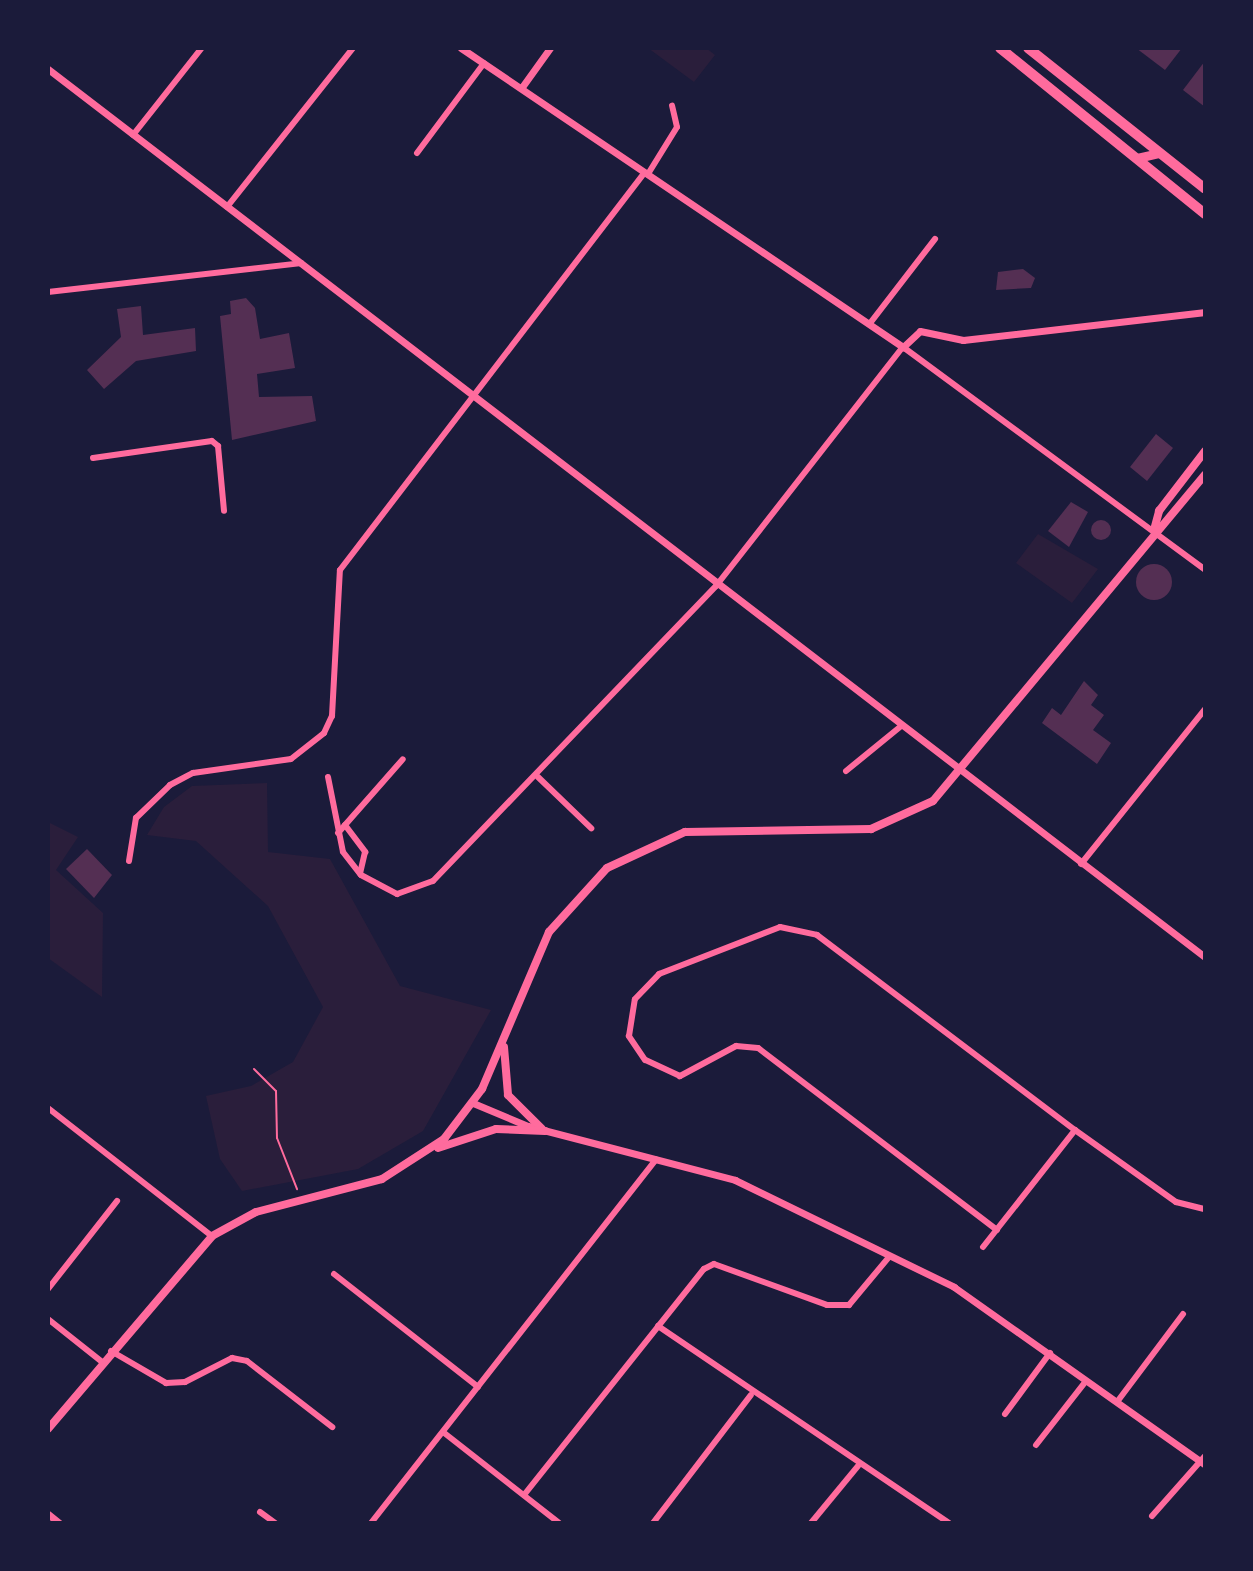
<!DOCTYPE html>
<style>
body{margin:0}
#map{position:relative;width:1253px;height:1571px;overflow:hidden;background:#1b1b3a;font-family:"Times New Roman",serif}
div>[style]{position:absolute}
.green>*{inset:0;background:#2a1e3b}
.building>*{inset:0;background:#542f53}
.round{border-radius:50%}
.path>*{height:2px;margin:-1px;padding:0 1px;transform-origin:1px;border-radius:1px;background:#ff6b9d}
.minor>*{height:6px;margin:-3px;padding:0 3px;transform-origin:3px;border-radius:3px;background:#ff6b9d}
.tertiary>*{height:7px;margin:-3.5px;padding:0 3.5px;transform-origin:3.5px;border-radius:3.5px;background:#ff6b9d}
.secondary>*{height:8px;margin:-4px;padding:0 4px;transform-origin:4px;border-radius:4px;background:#ff6b9d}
.primary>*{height:9px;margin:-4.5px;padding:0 4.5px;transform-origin:4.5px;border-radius:4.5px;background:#ff6b9d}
.trunk>*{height:10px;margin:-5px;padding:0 5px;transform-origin:5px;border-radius:5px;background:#ff6b9d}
span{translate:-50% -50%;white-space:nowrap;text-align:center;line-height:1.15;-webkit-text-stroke:7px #1b1b3a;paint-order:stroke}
.frame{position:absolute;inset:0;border:50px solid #1b1b3a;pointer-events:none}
</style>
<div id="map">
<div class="green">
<div style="clip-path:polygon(648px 48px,706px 48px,715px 55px,694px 82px)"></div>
<div style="clip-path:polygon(1038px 534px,1098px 569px,1072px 603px,1016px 563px)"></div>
<div style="clip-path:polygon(267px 783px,268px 852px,330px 859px,400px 986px,491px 1010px,423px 1131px,358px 1169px,242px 1191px,220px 1159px,206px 1096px,251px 1086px,293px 1062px,323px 1007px,268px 906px,196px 841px,147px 835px,164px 807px,192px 786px)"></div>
<div style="clip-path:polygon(48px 822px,78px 837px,56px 870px,103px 913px,102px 997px,48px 958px)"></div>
</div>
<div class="building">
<div style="clip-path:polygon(1136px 48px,1182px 48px,1165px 70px)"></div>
<div style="clip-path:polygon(1205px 61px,1205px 107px,1183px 90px)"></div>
<div style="clip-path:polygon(1023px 269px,1035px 278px,1031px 288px,996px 290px,998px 272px)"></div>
<div style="clip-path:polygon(246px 298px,255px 308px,260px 339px,289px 333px,295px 368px,257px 374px,259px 397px,312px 396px,316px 421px,232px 440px,220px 316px,231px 314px,230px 301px)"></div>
<div style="clip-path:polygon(141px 306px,143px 335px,195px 328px,196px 351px,136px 361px,104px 389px,87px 370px,121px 337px,117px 309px)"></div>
<div style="clip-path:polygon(1156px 434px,1173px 448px,1147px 481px,1130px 467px)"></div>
<div style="clip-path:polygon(1071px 502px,1088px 512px,1069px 547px,1048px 531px)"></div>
<div class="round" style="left:1091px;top:520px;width:20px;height:20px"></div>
<div class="round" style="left:1136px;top:564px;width:36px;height:36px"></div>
<div style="clip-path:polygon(1084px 681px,1098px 695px,1091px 705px,1104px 715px,1093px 730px,1111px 743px,1097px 764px,1042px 723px,1052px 708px,1061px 715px)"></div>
<div style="clip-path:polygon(87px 849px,112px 875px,94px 898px,66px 869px)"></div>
</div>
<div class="path">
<div style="left:254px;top:1069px;width:31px;rotate:45deg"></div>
<div style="left:276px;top:1091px;width:47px;rotate:88.8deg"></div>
<div style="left:277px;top:1138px;width:55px;rotate:68.6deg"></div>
</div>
<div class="minor">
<div style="left:133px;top:135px;width:110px;rotate:-51.7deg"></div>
<div style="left:417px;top:153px;width:112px;rotate:-53.3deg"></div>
<div style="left:648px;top:174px;width:55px;rotate:-58.3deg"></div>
<div style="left:677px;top:127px;width:22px;rotate:-103deg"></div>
<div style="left:227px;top:207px;width:203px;rotate:-51.6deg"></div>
<div style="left:48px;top:292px;width:255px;rotate:-6.5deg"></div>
<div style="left:871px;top:322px;width:105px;rotate:-52.4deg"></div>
<div style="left:93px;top:458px;width:120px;rotate:-8.1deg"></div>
<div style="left:212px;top:441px;width:8px;rotate:40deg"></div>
<div style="left:218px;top:446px;width:65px;rotate:84.7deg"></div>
<div style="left:846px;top:771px;width:70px;rotate:-39.2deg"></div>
<div style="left:328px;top:777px;width:76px;rotate:78.7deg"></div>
<div style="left:343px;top:852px;width:29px;rotate:52deg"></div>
<div style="left:361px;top:875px;width:41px;rotate:27.8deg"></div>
<div style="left:397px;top:894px;width:38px;rotate:-20deg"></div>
<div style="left:433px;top:881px;width:409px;rotate:-46.2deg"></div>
<div style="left:716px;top:586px;width:303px;rotate:-52deg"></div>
<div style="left:903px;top:347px;width:375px;rotate:36.4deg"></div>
<div style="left:538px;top:777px;width:74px;rotate:43.9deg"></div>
<div style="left:345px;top:825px;width:34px;rotate:53deg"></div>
<div style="left:365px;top:852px;width:22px;rotate:103deg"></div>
<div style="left:338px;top:833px;width:98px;rotate:-48.7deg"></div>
<div style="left:129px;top:861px;width:44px;rotate:-80.8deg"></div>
<div style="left:136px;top:818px;width:47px;rotate:-44.1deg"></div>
<div style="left:170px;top:785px;width:26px;rotate:-28deg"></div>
<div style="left:193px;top:773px;width:99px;rotate:-8.1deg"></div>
<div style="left:291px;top:759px;width:42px;rotate:-38.2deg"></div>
<div style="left:324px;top:733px;width:19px;rotate:-65deg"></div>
<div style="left:332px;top:716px;width:146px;rotate:-86.9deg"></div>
<div style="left:340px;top:570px;width:501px;rotate:-52.54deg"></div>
<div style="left:1081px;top:864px;width:198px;rotate:-51.3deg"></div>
<div style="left:48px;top:1108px;width:208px;rotate:38deg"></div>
<div style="left:997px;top:1230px;width:300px;rotate:-142.7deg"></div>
<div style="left:758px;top:1048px;width:22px;rotate:-175deg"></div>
<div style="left:736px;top:1046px;width:64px;rotate:151.8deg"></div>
<div style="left:680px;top:1076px;width:38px;rotate:-155deg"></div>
<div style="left:645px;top:1060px;width:29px;rotate:-124deg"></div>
<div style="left:629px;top:1036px;width:37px;rotate:-81deg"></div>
<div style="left:635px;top:999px;width:35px;rotate:-46deg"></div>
<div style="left:659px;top:974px;width:130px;rotate:-21.2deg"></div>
<div style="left:780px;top:927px;width:38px;rotate:12deg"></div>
<div style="left:817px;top:935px;width:323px;rotate:37.1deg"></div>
<div style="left:1075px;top:1130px;width:124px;rotate:35.5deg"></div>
<div style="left:1176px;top:1202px;width:30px;rotate:14deg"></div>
<div style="left:983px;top:1247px;width:149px;rotate:-51.8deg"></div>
<div style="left:334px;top:1274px;width:183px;rotate:38.1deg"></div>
<div style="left:48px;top:1289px;width:112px;rotate:-51.9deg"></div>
<div style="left:48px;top:1319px;width:69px;rotate:38.5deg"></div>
<div style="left:658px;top:1326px;width:351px;rotate:34.1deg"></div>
<div style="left:111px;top:1351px;width:64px;rotate:30.2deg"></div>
<div style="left:166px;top:1383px;width:19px;rotate:-3deg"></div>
<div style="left:185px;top:1382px;width:53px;rotate:-27.1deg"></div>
<div style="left:232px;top:1358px;width:15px;rotate:11deg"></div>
<div style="left:247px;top:1361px;width:108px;rotate:37.8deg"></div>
<div style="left:1117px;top:1402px;width:110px;rotate:-53.1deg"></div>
<div style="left:1005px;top:1414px;width:76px;rotate:-53.6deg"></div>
<div style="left:443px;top:1432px;width:147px;rotate:38.1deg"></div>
<div style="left:1036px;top:1445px;width:81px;rotate:-52deg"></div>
<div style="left:524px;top:1495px;width:289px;rotate:-51.5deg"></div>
<div style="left:704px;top:1269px;width:11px;rotate:-27deg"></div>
<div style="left:714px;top:1264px;width:120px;rotate:19.9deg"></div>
<div style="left:827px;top:1305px;width:22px"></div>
<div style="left:849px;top:1305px;width:62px;rotate:-50.2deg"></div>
<div style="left:260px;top:1512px;width:19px;rotate:36deg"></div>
<div style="left:1152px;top:1516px;width:80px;rotate:-48.5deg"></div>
<div style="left:371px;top:1523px;width:462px;rotate:-51.9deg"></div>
<div style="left:653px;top:1523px;width:161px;rotate:-52.6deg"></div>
<div style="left:811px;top:1523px;width:74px;rotate:-50.5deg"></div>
</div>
<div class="tertiary">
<div style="left:461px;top:48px;width:534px;rotate:34.08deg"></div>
<div style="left:903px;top:347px;width:23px;rotate:-43deg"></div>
<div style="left:920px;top:331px;width:44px;rotate:11.8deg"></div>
<div style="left:963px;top:340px;width:244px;rotate:-6.6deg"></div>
<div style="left:48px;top:69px;width:1458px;rotate:37.51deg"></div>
<div style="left:522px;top:87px;width:48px;rotate:-54.3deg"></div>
<div style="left:473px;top:1103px;width:60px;rotate:22.7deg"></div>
<div style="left:528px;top:1126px;width:214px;rotate:14.6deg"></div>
<div style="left:735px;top:1180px;width:244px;rotate:26deg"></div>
<div style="left:954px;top:1287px;width:308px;rotate:35.3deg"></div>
<div style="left:48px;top:1514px;width:14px;rotate:39deg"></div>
</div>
<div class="secondary">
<div style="left:1154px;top:530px;width:20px;rotate:-75deg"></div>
<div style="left:1159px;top:511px;width:76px;rotate:-52.5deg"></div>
<div style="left:504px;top:1047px;width:48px;rotate:85.2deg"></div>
<div style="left:508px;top:1095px;width:48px;rotate:45deg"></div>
<div style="left:438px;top:1148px;width:61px;rotate:-18.1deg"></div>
<div style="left:496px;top:1129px;width:49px;rotate:2.3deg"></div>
<div style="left:48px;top:1429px;width:253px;rotate:-49.6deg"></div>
<div style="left:212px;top:1236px;width:50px;rotate:-28.6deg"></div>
<div style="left:256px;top:1212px;width:130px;rotate:-14.7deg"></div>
<div style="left:382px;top:1179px;width:74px;rotate:-32.8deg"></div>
<div style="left:444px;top:1139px;width:63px;rotate:-52.8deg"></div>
<div style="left:482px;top:1089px;width:171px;rotate:-66.9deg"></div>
<div style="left:549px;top:932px;width:86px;rotate:-47.8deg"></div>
<div style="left:607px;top:868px;width:86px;rotate:-24.8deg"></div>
<div style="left:685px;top:832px;width:186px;rotate:-0.9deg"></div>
<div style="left:871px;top:829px;width:68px;rotate:-24.3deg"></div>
<div style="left:933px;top:801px;width:425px;rotate:-50.2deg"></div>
</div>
<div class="primary">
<div style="left:1137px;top:158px;width:23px;rotate:-13deg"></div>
</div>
<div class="trunk">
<div style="left:1000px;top:48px;width:264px;rotate:39deg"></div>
<div style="left:1028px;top:48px;width:226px;rotate:38.5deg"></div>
</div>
<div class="frame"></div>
</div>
